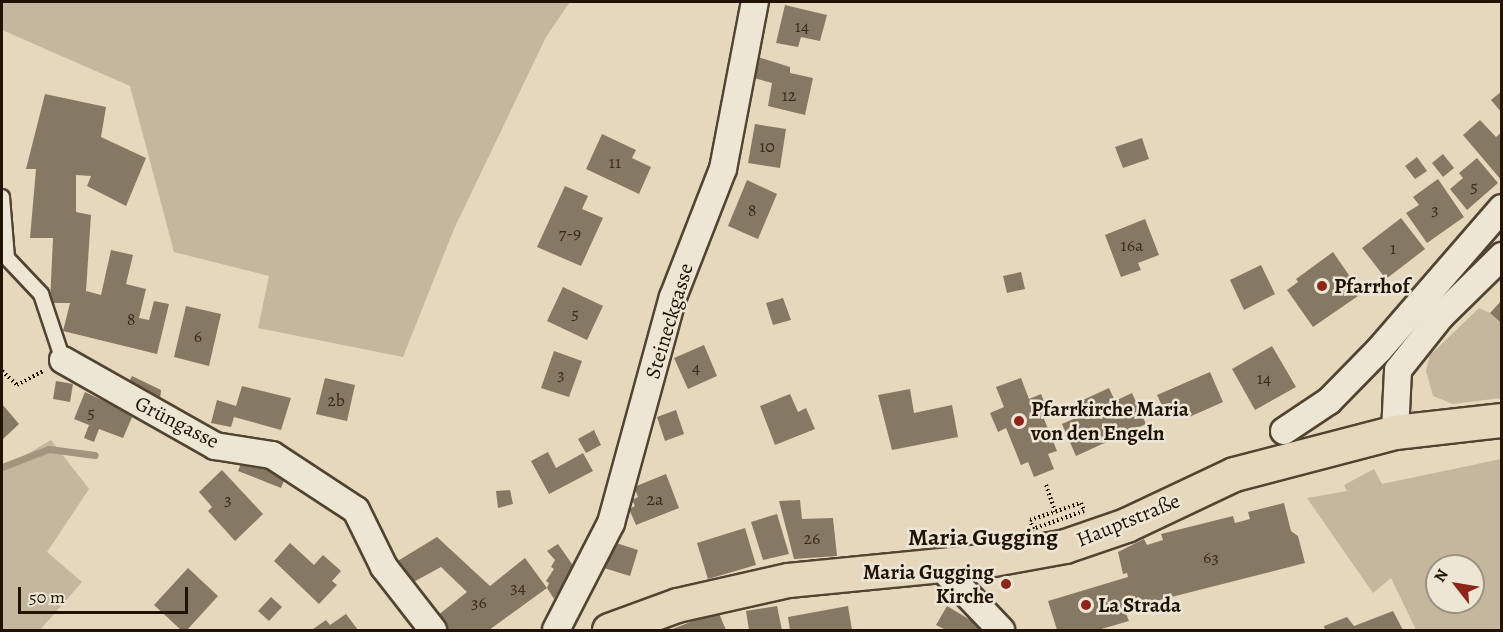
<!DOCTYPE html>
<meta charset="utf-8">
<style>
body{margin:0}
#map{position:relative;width:1503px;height:632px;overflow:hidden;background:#e5d8bd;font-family:Alegreya,serif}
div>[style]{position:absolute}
.green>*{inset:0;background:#c4b79d}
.stream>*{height:7px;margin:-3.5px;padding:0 3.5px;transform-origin:3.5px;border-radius:3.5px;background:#a2957d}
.building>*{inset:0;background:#867963}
.path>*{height:4px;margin-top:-2px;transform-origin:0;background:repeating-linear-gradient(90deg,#201302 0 1.5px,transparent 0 4.5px)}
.roads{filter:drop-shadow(2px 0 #514431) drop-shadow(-2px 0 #514431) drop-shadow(0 2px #514431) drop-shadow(0 -2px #514431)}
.service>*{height:14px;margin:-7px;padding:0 7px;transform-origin:7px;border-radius:7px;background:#eee6d4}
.minor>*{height:26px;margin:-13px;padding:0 13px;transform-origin:13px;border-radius:13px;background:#eee6d4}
.primary>*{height:33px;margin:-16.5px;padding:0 16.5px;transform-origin:16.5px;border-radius:16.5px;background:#e5d8bd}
.dots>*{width:16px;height:16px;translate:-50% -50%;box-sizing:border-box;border:3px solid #eee6d4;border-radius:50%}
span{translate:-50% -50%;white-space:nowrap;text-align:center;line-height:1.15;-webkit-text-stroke:5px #eee6d4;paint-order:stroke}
.number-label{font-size:18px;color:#3a2c1a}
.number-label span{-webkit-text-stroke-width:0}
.poi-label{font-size:21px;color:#201302;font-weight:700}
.left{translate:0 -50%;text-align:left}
.right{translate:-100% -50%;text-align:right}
.street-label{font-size:21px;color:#201302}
.quarter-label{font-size:24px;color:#201302;font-weight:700}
.frame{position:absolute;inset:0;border:3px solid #201302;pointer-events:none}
.north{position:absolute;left:1425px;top:554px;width:60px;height:60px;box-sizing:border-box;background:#eee6d4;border:2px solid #9c9280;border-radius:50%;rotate:301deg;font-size:16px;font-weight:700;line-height:24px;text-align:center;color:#201302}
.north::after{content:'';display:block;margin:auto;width:21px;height:27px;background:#8f2418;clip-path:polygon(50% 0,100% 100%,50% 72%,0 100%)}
.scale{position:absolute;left:18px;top:587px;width:170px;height:27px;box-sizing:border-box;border:3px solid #201302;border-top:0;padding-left:8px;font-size:18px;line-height:21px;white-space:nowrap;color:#201302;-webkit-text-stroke:4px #eee6d4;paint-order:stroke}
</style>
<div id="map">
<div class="green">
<div style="clip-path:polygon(2px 2px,570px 2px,546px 37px,454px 229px,403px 357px,258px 328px,269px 276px,174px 252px,130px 86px,2px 30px)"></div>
<div style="clip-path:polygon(1479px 308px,1490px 313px,1501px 324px,1501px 398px,1453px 404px,1433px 396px,1426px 371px,1430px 355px)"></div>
<div style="clip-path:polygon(51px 440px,89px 489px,47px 552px,82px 582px,40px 630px,2px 630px,2px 469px)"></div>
<div style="clip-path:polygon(evenodd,1501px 459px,1501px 630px,1416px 630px,1391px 578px,1373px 593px,1307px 498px,1347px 491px,1344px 485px,1374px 469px,1382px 484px,1501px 459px,1437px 566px,1473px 566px,1473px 602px,1437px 602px,1437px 566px)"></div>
</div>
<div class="stream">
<div style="left:2px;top:467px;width:50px;rotate:-21deg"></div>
<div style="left:49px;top:449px;width:46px;rotate:7.4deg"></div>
</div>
<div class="building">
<div style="clip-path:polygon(785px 5px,827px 15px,820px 41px,801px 37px,798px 47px,776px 43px)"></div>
<div style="clip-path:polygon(758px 57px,790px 67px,790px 73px,813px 78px,805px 115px,768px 106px,772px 83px,754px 78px)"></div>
<div style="clip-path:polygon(1502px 91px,1502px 113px,1491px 100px)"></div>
<div style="clip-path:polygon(45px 94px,106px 107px,101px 137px,146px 158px,126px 206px,87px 186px,91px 176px,76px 175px,76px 212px,91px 215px,86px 291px,101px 295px,111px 250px,133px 255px,126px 284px,146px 289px,139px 318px,149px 320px,154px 301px,169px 304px,157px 354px,63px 331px,70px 303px,50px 303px,53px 238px,30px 238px,36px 169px,26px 169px)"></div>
<div style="clip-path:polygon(1480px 120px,1496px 137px,1502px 132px,1502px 181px,1463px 135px)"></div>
<div style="clip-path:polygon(755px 124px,786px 129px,780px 168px,748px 163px)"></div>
<div style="clip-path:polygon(602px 134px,636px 150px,632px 158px,651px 167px,639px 194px,586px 169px)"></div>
<div style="clip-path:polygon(1142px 138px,1149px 159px,1123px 168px,1115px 147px)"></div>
<div style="clip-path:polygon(1443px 154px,1454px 168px,1443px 177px,1432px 163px)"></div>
<div style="clip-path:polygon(1417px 157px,1427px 171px,1415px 179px,1405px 166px)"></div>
<div style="clip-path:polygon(1477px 158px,1498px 183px,1467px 210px,1450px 189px,1463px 178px,1459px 173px)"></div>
<div style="clip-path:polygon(1438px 179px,1464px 217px,1427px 243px,1406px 213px,1419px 205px,1413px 197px)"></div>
<div style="clip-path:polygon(747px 180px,777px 194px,758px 239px,728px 226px)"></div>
<div style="clip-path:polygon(565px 186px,588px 196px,582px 209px,603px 218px,581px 266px,537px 247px)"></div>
<div style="clip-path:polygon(1401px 218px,1425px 249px,1386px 279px,1362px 248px)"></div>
<div style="clip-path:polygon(1145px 219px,1159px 255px,1138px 263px,1141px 270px,1121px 277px,1105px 235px)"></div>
<div style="clip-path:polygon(1333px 252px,1351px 278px,1348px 281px,1358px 296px,1313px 327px,1287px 290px,1298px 282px,1296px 279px)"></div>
<div style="clip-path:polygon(1261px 265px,1275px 294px,1244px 310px,1230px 280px)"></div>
<div style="clip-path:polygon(1021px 272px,1025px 289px,1007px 293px,1003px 276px)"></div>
<div style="clip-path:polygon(563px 287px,603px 306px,587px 340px,547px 321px)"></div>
<div style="clip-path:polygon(783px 298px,791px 320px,773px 325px,766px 303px)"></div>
<div style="clip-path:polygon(1502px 300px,1502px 324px,1490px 313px)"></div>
<div style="clip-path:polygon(186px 306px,221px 314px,209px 366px,174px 357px)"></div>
<div style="clip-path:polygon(704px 345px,717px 376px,688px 389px,674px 358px)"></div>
<div style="clip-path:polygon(1272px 346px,1296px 387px,1255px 410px,1232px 369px)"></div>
<div style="clip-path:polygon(554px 351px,582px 361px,569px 397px,541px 388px)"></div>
<div style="clip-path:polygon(1210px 372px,1223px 402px,1187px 418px,1183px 409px,1167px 416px,1157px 395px)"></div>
<div style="clip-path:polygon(132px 376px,161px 390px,160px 401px,126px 388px)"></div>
<div style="clip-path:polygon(325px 378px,355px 385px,347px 421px,316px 414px)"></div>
<div style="clip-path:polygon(1021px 378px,1029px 399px,1041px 394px,1048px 411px,1042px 414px,1057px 451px,1048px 454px,1054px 469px,1034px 477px,1028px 462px,1021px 465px,1006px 428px,998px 432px,990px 413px,1004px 407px,996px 387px)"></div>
<div style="clip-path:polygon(56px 381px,73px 384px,70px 402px,53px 399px)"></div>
<div style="clip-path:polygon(242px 386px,291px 398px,281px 430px,234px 417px,231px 427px,211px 423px,217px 400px,236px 406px)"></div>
<div style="clip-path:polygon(1109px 388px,1115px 401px,1132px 393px,1146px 424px,1076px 456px,1062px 424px,1080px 416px,1074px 404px)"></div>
<div style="clip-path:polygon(910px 389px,914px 413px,952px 405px,958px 437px,892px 450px,878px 395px)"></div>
<div style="clip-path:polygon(85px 392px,133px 415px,123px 438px,99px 429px,94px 442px,84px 438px,89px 425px,74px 419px)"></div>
<div style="clip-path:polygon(790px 394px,798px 412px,806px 408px,815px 429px,775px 445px,760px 406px)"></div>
<div style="clip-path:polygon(2px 404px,19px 424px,2px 440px)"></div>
<div style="clip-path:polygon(676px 410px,684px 434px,665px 441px,657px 417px)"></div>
<div style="clip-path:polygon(594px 430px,601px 445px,586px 453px,578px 439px)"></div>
<div style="clip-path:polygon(548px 452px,556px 468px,583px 453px,593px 471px,549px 494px,531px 461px)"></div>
<div style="clip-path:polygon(244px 456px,287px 473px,281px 488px,238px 471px)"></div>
<div style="clip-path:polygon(222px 470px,263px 514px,235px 541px,208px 511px,212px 507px,199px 492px)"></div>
<div style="clip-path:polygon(666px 474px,679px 508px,636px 525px,629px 509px,635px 506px,632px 500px,638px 497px,634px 487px)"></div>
<div style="clip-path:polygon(510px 490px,513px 504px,498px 508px,496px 491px)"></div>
<div style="clip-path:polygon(800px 500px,802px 519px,833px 518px,837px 556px,794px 559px,779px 501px)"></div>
<div style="clip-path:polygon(1284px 503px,1291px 531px,1298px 536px,1305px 563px,1124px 609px,1129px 621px,1098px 630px,1057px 630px,1048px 601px,1128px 577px,1127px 573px,1123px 574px,1118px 552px,1144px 539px,1147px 545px,1163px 540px,1161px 534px,1233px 516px,1235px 523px,1250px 519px,1248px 512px)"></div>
<div style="clip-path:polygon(777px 514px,789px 554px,763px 560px,751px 522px)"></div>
<div style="clip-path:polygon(745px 528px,756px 565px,708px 579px,697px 543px)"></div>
<div style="clip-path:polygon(437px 537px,490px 586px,525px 558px,547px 588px,549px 583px,546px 581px,554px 569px,551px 567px,555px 560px,547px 551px,558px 544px,574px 567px,554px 599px,547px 588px,489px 630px,441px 630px,432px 620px,467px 592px,441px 567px,408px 585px,396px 562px)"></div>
<div style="clip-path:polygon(613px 542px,638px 550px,630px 576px,604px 568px)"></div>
<div style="clip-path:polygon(290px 543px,314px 565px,323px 555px,341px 571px,332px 581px,337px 585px,319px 604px,274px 561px)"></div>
<div style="clip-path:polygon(188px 568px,218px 596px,187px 630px,181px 630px,154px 605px)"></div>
<div style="clip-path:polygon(271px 597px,282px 607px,269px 621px,258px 611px)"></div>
<div style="clip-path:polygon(777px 606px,782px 630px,749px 630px,746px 611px)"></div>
<div style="clip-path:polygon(848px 606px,852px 630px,790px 630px,788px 617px)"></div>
<div style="clip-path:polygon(947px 606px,987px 630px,946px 630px,936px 625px)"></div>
<div style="clip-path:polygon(718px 611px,726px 630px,670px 630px)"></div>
<div style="clip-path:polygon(1393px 611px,1403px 630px,1325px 630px,1324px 626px,1347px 617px,1354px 626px)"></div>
<div style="clip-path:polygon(346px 614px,358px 630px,313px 629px,326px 620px,330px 625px)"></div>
</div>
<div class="path">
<div style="left:2px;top:371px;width:21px;rotate:43deg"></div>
<div style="left:17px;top:385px;width:30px;rotate:-28deg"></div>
<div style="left:1046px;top:485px;width:28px;rotate:71deg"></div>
<div style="left:1081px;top:503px;width:9px;rotate:69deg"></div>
<div style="left:1084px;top:511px;width:54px;rotate:160.6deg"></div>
<div style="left:1033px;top:529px;width:9px;rotate:-108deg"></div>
<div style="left:1030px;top:520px;width:54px;rotate:-18.4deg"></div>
</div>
<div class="roads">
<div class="service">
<div style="left:2px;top:197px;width:61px;rotate:85.3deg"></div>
<div style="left:7px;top:258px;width:50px;rotate:46.6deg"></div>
<div style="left:41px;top:294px;width:70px;rotate:71.6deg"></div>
</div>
<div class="minor">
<div style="left:63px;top:360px;width:175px;rotate:29.5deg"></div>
<div style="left:215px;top:446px;width:58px;rotate:9deg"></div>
<div style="left:272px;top:455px;width:100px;rotate:33.2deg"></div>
<div style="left:356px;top:510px;width:64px;rotate:63.8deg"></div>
<div style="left:384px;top:567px;width:80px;rotate:52.1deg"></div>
<div style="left:1284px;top:431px;width:54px;rotate:-33.7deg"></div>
<div style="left:1329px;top:401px;width:71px;rotate:-45.6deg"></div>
<div style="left:1379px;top:350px;width:188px;rotate:-49.1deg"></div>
<div style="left:1395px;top:432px;width:62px;rotate:-87.2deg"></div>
<div style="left:1398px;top:370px;width:69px;rotate:-51.5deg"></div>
<div style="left:1441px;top:316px;width:86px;rotate:-44.5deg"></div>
<div style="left:937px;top:563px;width:93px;rotate:46.3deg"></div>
<div style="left:556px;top:630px;width:120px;rotate:-62.8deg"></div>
<div style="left:611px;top:523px;width:234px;rotate:-74.7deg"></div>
<div style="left:673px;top:297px;width:137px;rotate:-68.7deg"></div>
<div style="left:723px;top:169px;width:170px;rotate:-79.2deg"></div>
</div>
<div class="primary">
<div style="left:609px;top:630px;width:72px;rotate:-20.2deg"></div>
<div style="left:677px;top:605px;width:114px;rotate:-12.7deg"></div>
<div style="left:788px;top:580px;width:195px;rotate:-5.6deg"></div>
<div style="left:982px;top:561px;width:84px;rotate:-10.2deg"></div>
<div style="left:1065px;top:546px;width:65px;rotate:-19deg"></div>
<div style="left:1126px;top:525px;width:119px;rotate:-25.3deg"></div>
<div style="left:1234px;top:474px;width:166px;rotate:-14.6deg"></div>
<div style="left:1395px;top:432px;width:108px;rotate:-6.4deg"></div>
</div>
</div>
<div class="dots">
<div style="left:1322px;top:286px;background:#8f2418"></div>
<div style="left:1019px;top:421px;background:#8f2418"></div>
<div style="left:1006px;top:584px;background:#8f2418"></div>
<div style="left:1086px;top:605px;background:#8f2418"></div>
</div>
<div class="number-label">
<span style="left:802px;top:26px">14</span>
<span style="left:789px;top:95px">12</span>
<span style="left:767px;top:146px">10</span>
<span style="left:615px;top:162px">11</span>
<span style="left:1474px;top:186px">5</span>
<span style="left:1435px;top:209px">3</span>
<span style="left:752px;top:210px">8</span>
<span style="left:570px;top:233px">7-9</span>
<span style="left:1132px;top:245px">16a</span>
<span style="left:1393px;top:248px">1</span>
<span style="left:575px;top:313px">5</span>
<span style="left:131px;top:319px">8</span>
<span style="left:198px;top:336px">6</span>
<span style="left:696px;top:367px">4</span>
<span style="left:561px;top:374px">3</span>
<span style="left:1264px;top:378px">14</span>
<span style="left:336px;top:400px">2b</span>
<span style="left:91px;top:412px">5</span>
<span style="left:228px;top:499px">3</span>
<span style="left:655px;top:499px">2a</span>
<span style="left:812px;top:538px">26</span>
<span style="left:1211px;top:557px">63</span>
<span style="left:518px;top:587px">34</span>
<span style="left:479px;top:602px">36</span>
</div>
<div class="poi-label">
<span class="left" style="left:1334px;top:286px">Pfarrhof</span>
<span class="left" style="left:1031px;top:421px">Pfarrkirche Maria<br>von den Engeln</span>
<span class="right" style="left:994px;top:584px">Maria Gugging<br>Kirche</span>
<span class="left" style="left:1098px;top:605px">La Strada</span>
</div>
<div class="street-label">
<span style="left:669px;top:321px;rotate:-73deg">Steineckgasse</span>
<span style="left:177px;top:422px;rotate:27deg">Grüngasse</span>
<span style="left:1128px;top:520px;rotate:-22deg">Hauptstraße</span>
</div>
<div class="quarter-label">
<span style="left:983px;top:538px">Maria Gugging</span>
</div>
<div class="frame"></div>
<div class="north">N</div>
<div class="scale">50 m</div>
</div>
